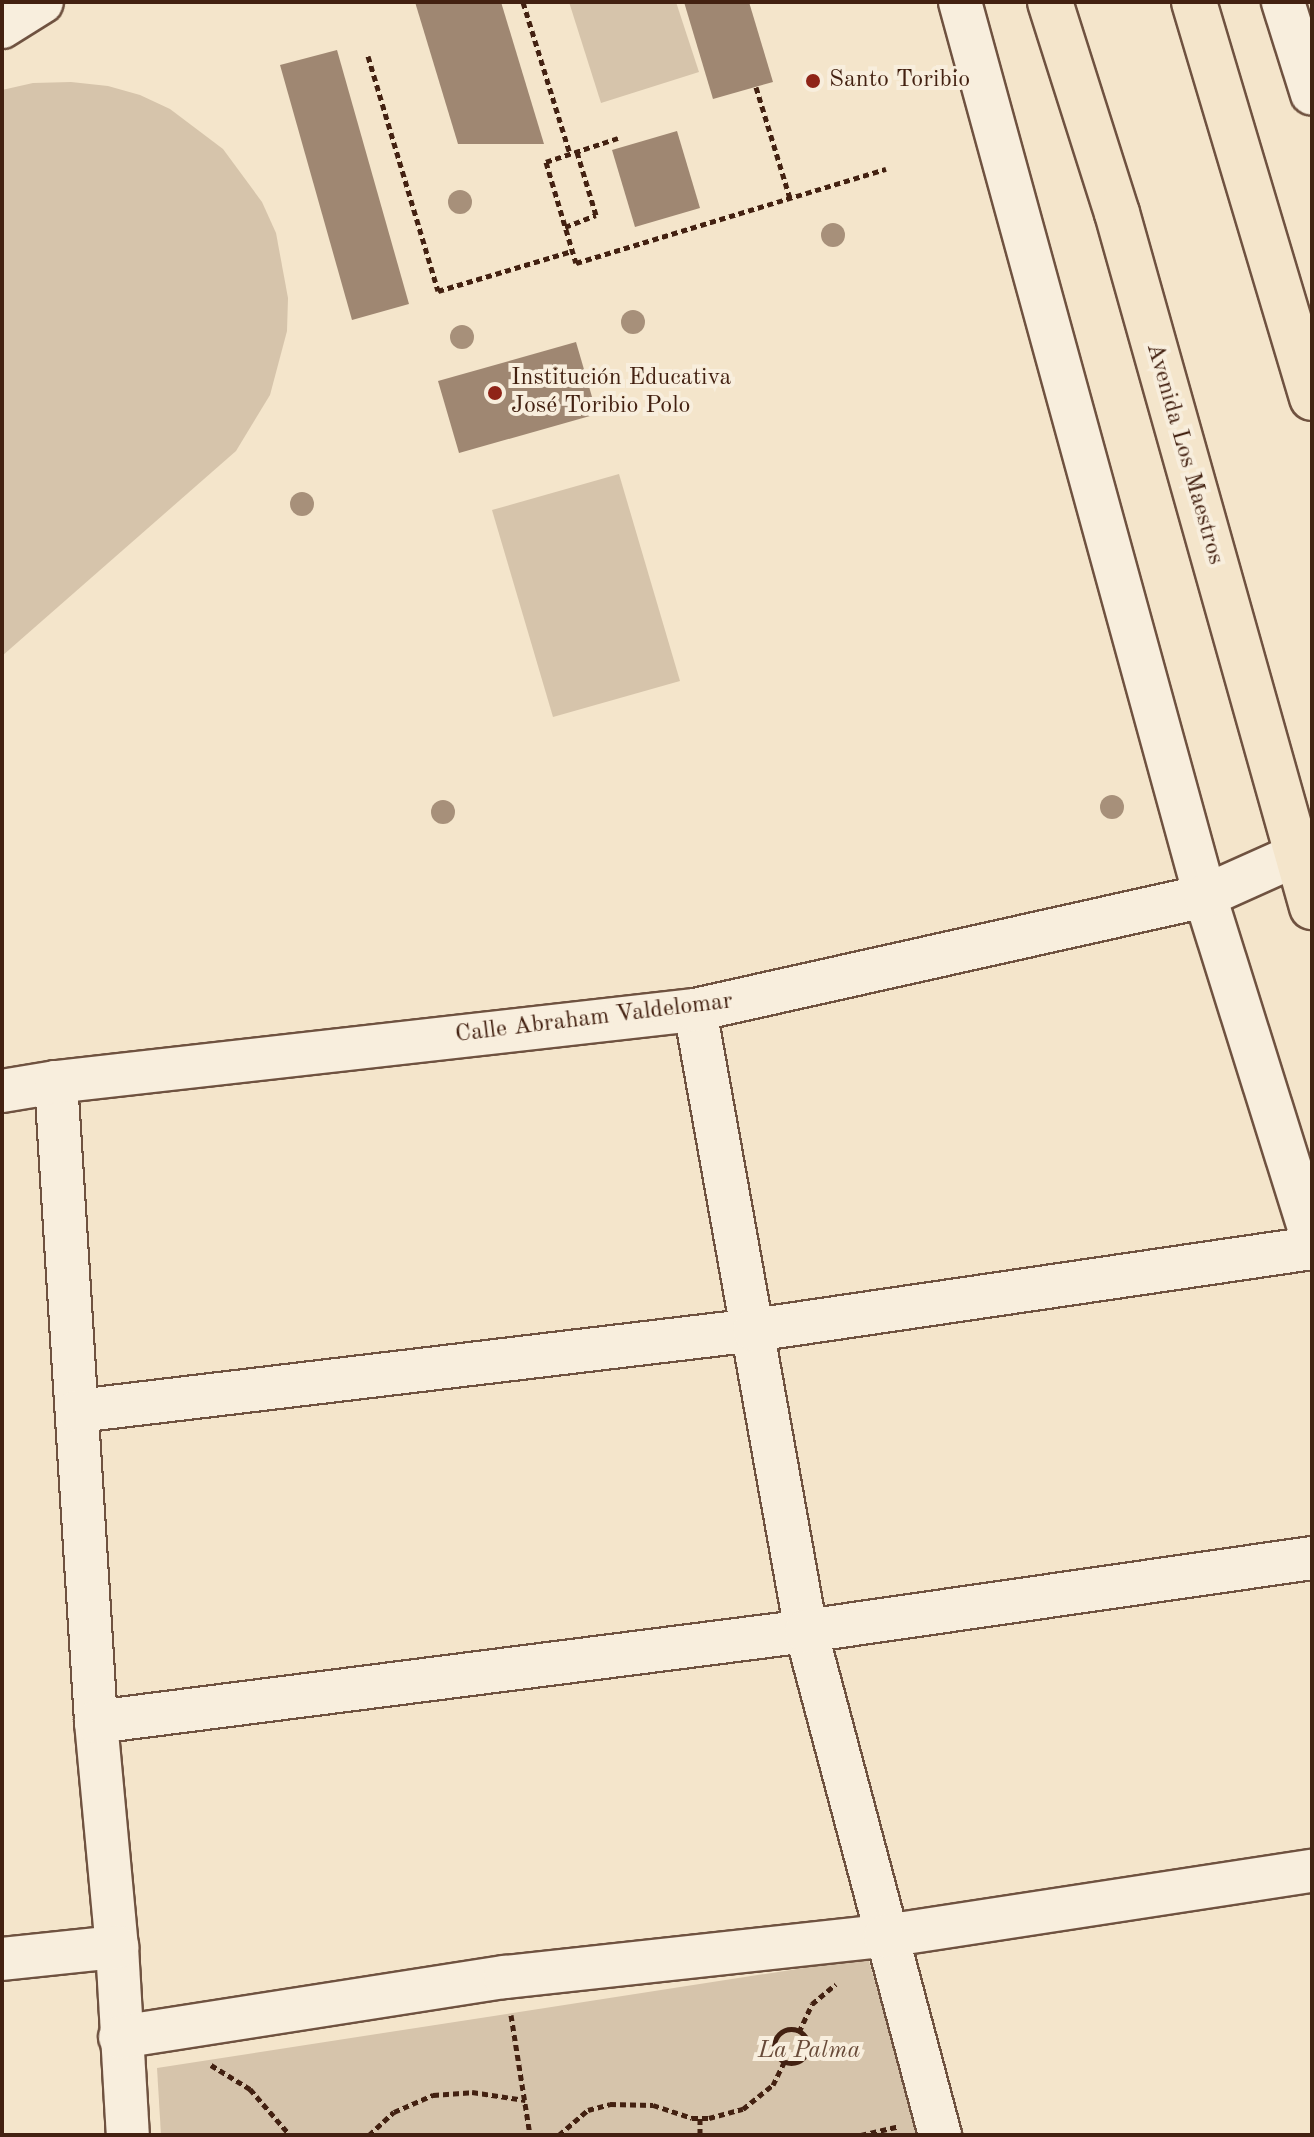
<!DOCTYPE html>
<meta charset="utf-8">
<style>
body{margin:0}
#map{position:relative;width:1314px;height:2137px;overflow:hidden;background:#f4e5cb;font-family:"Old Standard TT",serif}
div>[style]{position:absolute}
.green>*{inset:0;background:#d6c4ab}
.building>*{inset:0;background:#9f8772}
.path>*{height:5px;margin-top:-2.5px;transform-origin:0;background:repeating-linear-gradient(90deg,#432111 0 6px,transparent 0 10px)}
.path>.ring{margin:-2.5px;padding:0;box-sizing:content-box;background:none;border:5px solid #432111;border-radius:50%}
.roads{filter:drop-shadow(2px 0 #6f5240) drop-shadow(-2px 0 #6f5240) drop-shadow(0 2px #6f5240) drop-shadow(0 -2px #6f5240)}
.minor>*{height:42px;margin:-21px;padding:0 21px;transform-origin:21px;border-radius:21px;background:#f8eedd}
.trunk>*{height:44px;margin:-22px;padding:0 22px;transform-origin:22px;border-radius:22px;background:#f4e5cb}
.trees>*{width:24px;height:24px;margin:-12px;border-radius:50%;background:#a7907a}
.dots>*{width:22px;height:22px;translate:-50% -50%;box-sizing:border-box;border:4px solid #f8eedd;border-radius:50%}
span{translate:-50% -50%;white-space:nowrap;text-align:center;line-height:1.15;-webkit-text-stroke:8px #f8eedd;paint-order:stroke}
.poi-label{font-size:24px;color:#432111}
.left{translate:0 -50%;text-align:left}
.street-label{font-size:24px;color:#432111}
.park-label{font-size:24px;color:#684a38;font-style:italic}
.frame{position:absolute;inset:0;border:4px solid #432111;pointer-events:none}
</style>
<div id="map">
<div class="green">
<div style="clip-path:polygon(569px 2px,676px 2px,699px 72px,601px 103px)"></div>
<div style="clip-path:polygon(71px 82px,108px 86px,140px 95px,170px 109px,223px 149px,262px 202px,276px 233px,288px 298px,287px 331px,270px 395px,236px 451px,2px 656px,2px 90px,33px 83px)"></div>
<div style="clip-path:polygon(619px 474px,680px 681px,553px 717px,492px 510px)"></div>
<div style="clip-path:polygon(868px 1958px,920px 2135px,161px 2135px,157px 2068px)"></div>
</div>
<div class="building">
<div style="clip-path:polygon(415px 2px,501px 2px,544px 144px,458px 144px)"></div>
<div style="clip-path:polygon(684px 2px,749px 2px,773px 82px,713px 99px)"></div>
<div style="clip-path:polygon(337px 50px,409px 304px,352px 320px,280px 65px)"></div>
<div style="clip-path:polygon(677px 131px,700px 208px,635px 227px,612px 150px)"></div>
<div style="clip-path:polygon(576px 342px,597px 414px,459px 453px,438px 381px)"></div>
</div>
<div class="path">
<div style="left:523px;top:2px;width:159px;rotate:72.8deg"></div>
<div style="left:368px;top:56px;width:245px;rotate:73.4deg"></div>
<div style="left:438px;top:291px;width:140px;rotate:-16.6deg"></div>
<div style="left:756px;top:87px;width:116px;rotate:73deg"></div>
<div style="left:618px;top:138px;width:76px;rotate:161.6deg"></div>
<div style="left:546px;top:162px;width:105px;rotate:73.5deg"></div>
<div style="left:576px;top:263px;width:324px;rotate:-16.9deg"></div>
<div style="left:565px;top:227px;width:33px;rotate:-21deg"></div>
<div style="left:596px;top:215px;width:66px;rotate:-106.8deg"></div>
<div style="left:511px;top:2015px;width:121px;rotate:81deg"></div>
<div class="ring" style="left:774px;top:2029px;width:29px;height:29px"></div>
<div style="left:799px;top:2032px;width:31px;rotate:-65deg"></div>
<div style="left:812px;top:2004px;width:31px;rotate:-40deg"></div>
<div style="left:211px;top:2065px;width:46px;rotate:31.6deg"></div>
<div style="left:250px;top:2089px;width:61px;rotate:49deg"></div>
<div style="left:700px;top:2118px;width:17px;rotate:90deg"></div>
<div style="left:369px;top:2135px;width:34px;rotate:-43deg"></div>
<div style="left:394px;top:2112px;width:43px;rotate:-23.6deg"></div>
<div style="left:433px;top:2095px;width:39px;rotate:-4deg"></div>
<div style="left:472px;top:2092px;width:54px;rotate:8.6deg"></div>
<div style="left:559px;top:2135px;width:38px;rotate:-41deg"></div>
<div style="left:588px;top:2110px;width:23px;rotate:-15deg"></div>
<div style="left:610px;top:2104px;width:43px;rotate:1.3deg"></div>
<div style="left:653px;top:2105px;width:41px;rotate:18.4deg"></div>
<div style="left:692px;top:2118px;width:17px"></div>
<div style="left:709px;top:2118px;width:35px;rotate:-15deg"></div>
<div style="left:743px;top:2109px;width:38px;rotate:-39deg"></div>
<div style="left:773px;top:2085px;width:25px;rotate:-64deg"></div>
<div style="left:861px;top:2135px;width:39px;rotate:-13deg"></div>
</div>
<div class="roads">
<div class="minor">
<div style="left:960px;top:2px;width:927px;rotate:74.67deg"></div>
<div style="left:1205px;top:896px;width:357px;rotate:72.6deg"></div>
<div style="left:1283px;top:2px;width:96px;rotate:72.5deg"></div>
<div style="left:2px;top:27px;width:47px;rotate:-32deg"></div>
<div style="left:695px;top:1010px;width:631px;rotate:79.87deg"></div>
<div style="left:806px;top:1631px;width:522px;rotate:75.11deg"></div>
<div style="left:56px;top:1082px;width:641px;rotate:86.42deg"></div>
<div style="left:96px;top:1722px;width:226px;rotate:84.7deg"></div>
<div style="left:117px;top:1947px;width:188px;rotate:86.7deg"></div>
<div style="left:2px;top:1091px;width:55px;rotate:-9.5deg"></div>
<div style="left:56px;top:1082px;width:643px;rotate:-6.43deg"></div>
<div style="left:695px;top:1010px;width:523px;rotate:-12.6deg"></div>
<div style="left:1205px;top:896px;width:117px;rotate:-24.2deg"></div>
<div style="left:78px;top:1411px;width:681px;rotate:-6.83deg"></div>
<div style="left:754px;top:1330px;width:564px;rotate:-8.36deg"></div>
<div style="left:96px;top:1722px;width:716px;rotate:-7.3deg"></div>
<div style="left:806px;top:1631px;width:511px;rotate:-8.21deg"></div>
<div style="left:2px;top:1959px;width:116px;rotate:-6deg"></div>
<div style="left:120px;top:2037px;width:390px;rotate:-8.9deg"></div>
<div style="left:505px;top:1977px;width:382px;rotate:-6.2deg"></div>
<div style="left:885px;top:1936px;width:432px;rotate:-8.7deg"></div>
</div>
<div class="trunk">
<div style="left:1050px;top:2px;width:221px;rotate:72.4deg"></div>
<div style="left:1117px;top:213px;width:721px;rotate:74.31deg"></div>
<div style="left:1194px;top:2px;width:413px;rotate:73.4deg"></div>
</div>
</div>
<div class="trees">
<div style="left:460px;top:202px"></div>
<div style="left:833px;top:235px"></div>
<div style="left:633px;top:322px"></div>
<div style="left:462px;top:337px"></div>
<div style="left:302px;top:504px"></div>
<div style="left:1112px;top:807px"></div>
<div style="left:443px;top:812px"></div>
</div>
<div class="dots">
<div style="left:813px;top:81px;background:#8f2418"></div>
<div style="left:495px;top:393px;background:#8f2418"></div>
</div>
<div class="poi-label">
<span class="left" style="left:829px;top:81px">Santo Toribio</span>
<span class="left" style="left:511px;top:393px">Institución Educativa<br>José Toribio Polo</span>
</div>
<div class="street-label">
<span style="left:1184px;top:454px;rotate:74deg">Avenida Los Maestros</span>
<span style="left:594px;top:1019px;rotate:-7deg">Calle Abraham Valdelomar</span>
</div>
<div class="park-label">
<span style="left:809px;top:2052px">La Palma</span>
</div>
<div class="frame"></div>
</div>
